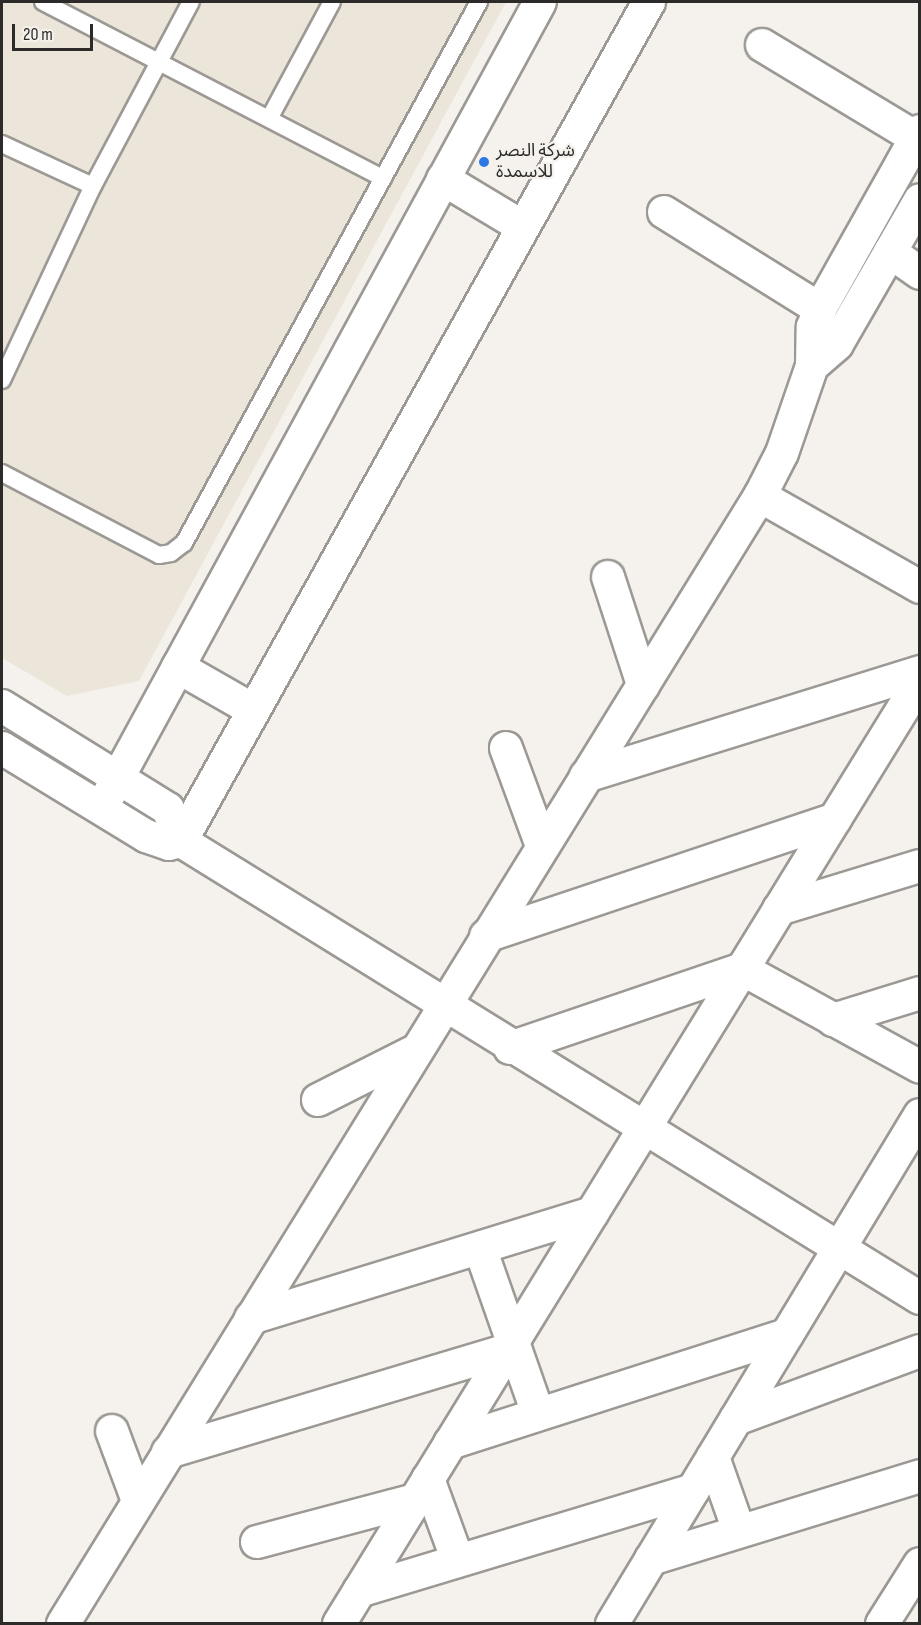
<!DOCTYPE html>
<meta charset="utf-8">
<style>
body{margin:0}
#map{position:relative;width:921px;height:1625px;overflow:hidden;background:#f5f2ee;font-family:"Sofia Sans Condensed","Noto Sans Arabic",sans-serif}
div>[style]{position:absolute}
.built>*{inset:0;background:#ece5da}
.roads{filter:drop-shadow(2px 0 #9c9995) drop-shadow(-2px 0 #9c9995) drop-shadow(0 2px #9c9995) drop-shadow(0 -2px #9c9995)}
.lane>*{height:16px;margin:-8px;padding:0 8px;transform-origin:8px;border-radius:8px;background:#fff}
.street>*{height:32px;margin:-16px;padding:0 16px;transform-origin:16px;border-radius:16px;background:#fff}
.dots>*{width:16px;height:16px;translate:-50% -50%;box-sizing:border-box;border:3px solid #f5f2ee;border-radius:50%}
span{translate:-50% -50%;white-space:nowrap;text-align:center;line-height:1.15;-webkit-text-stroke:4.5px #f5f2ee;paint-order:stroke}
.poi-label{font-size:18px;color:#2c2b29}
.left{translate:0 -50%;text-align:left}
.frame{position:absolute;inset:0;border:3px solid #2c2b29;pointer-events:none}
.scale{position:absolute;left:12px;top:24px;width:81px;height:27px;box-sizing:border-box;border:3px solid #2c2b29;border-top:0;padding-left:8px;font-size:18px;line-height:21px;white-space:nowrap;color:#2c2b29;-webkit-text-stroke:4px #f5f2ee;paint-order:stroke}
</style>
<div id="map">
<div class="built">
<div style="clip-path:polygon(2px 2px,506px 2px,139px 681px,67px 696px,2px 658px)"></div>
</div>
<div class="roads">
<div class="lane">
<div style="left:43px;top:2px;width:383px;rotate:27.4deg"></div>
<div style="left:270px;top:117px;width:131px;rotate:-61.7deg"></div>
<div style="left:2px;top:144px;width:100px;rotate:24.8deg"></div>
<div style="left:2px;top:380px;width:214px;rotate:-64.9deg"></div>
<div style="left:93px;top:186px;width:208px;rotate:-62deg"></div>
<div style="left:2px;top:473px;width:177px;rotate:27.6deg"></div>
<div style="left:159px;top:555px;width:12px;rotate:-9deg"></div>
<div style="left:171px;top:553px;width:16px;rotate:-38deg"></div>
<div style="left:184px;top:543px;width:616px;rotate:-61.4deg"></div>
</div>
<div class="street">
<div style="left:762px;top:45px;width:180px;rotate:31.1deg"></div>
<div style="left:443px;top:179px;width:93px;rotate:31deg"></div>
<div style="left:664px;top:212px;width:184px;rotate:31.9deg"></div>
<div style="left:890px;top:252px;width:37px;rotate:35deg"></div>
<div style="left:812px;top:366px;width:33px;rotate:-41deg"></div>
<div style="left:837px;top:344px;width:166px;rotate:-60deg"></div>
<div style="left:760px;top:496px;width:184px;rotate:29.6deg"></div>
<div style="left:608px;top:577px;width:114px;rotate:72deg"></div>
<div style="left:178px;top:667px;width:86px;rotate:29.8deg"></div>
<div style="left:2px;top:706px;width:195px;rotate:31.8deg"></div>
<div style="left:168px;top:809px;width:35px;rotate:68deg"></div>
<div style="left:2px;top:748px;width:169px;rotate:31.4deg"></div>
<div style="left:146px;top:836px;width:24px;rotate:19deg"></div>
<div style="left:169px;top:844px;width:12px;rotate:-14deg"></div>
<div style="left:181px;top:841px;width:869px;rotate:31.73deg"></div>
<div style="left:506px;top:748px;width:104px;rotate:69.8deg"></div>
<div style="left:586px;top:776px;width:350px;rotate:-17.3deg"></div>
<div style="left:102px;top:807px;width:916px;rotate:-61.45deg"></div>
<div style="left:181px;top:841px;width:961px;rotate:-60.85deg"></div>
<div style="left:779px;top:909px;width:147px;rotate:-17deg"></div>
<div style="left:486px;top:936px;width:368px;rotate:-18.5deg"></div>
<div style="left:833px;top:1020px;width:91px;rotate:-17.2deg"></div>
<div style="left:510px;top:1048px;width:245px;rotate:-18.8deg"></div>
<div style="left:742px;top:969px;width:203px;rotate:28.8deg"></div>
<div style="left:318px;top:1100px;width:106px;rotate:-26.8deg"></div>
<div style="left:480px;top:1248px;width:176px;rotate:70.7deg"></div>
<div style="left:251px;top:1318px;width:357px;rotate:-17.1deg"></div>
<div style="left:736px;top:1419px;width:196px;rotate:-20.3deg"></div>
<div style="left:112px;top:1431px;width:75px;rotate:69.6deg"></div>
<div style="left:450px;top:1443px;width:354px;rotate:-17.8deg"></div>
<div style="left:168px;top:1452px;width:355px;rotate:-16.7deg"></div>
<div style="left:713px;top:1457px;width:78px;rotate:70.6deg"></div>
<div style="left:428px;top:1479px;width:87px;rotate:69.9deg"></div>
<div style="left:257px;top:1542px;width:163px;rotate:-14.9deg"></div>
<div style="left:651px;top:1559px;width:282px;rotate:-17.1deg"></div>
<div style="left:359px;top:1591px;width:349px;rotate:-16.8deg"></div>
<div style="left:63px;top:1624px;width:1326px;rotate:-58.29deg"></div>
<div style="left:760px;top:496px;width:48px;rotate:-62.9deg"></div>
<div style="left:782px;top:453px;width:92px;rotate:-71deg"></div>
<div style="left:812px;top:366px;width:39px;rotate:-89deg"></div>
<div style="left:813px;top:327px;width:19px;rotate:-69deg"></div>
<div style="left:820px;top:309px;width:204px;rotate:-60.7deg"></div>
<div style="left:339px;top:1624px;width:1108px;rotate:-58.36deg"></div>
<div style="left:612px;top:1624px;width:595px;rotate:-58.82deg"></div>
<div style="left:882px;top:1624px;width:71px;rotate:-57.7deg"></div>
</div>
</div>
<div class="dots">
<div style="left:484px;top:162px;background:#2c78e4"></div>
</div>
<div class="poi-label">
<span class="left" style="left:496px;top:162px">شركة النصر<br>للاسمدة</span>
</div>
<div class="frame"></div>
<div class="scale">20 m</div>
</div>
